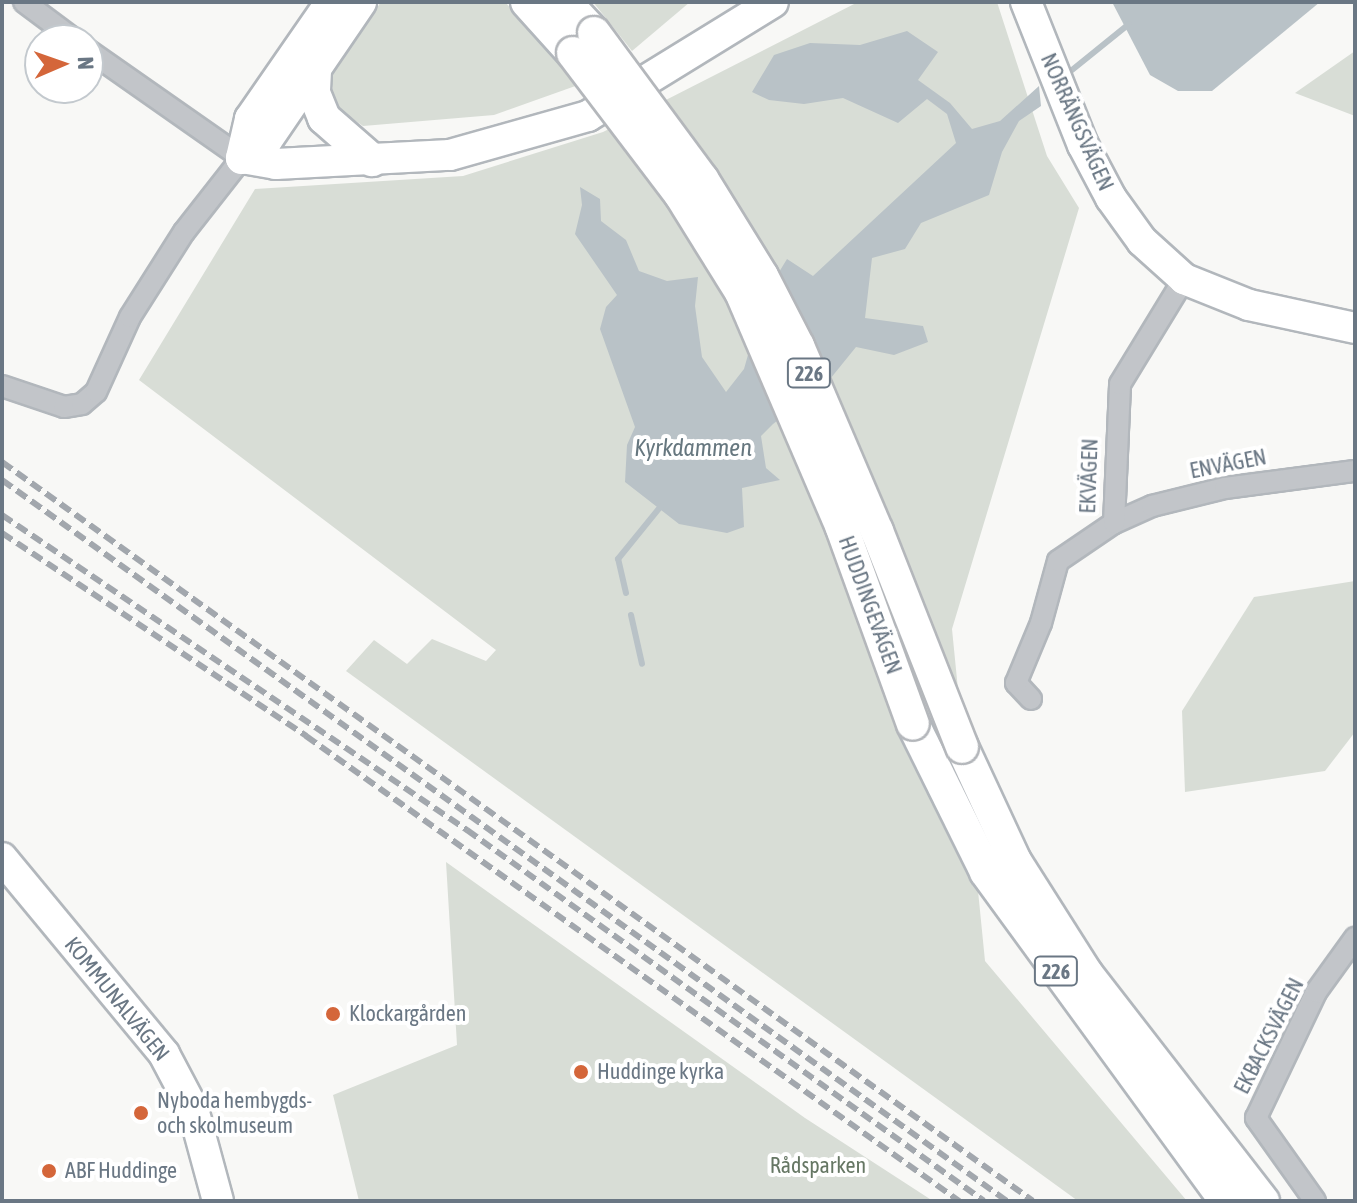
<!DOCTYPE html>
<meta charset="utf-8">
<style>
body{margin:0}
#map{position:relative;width:1357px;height:1203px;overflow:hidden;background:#f8f8f6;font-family:"Asap Condensed",sans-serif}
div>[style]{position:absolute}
.green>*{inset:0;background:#d8ddd6}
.water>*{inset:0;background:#b9c2c7}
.stream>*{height:6px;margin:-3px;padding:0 3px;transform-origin:3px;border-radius:3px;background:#b9c2c7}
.roads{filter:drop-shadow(2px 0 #b2b7bc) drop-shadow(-2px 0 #b2b7bc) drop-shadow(0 2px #b2b7bc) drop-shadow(0 -2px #b2b7bc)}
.street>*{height:20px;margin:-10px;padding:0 10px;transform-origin:10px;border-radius:10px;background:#c2c5c9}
.secondary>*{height:30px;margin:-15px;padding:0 15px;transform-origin:15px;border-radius:15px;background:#fff}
.primary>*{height:32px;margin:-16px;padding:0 16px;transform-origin:16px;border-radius:16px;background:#fff}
.rail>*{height:6px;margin-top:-3px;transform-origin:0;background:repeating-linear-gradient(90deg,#a2a7ad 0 12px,transparent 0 18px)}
.bridges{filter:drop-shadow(2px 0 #b4b7bb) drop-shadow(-2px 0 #b4b7bb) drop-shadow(0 2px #b4b7bb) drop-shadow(0 -2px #b4b7bb)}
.primary-bridge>*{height:32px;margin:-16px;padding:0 16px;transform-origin:16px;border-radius:16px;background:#fff}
.dots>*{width:22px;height:22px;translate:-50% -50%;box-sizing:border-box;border:4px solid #fff;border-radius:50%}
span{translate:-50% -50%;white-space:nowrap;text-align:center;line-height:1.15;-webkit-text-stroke:8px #fff;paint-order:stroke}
.shield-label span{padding:2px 6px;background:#fff;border:2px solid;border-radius:6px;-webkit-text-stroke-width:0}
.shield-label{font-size:20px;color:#6a7784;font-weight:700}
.street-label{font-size:22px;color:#6a7784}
.poi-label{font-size:22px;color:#6a7784}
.left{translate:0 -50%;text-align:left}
.park-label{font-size:22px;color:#667764}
.water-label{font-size:24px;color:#66777f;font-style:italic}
.frame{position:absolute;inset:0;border:4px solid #6a7784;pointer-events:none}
.north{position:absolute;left:24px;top:24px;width:80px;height:80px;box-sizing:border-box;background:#fff;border:2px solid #c3c9ce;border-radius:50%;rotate:88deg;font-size:22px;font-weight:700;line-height:32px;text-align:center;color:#6a7784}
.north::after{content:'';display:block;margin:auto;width:28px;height:36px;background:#d4663a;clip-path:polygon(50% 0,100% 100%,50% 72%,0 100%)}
</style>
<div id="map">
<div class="green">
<div style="clip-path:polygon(381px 2px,505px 2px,581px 84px,494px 115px,363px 126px,334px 106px,330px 74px)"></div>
<div style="clip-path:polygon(593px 2px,690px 2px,632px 51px)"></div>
<div style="clip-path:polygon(858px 2px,997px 2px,1047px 156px,1079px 208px,952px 629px,985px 961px,1187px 1201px,1078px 1201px,346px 671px,374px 640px,407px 664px,432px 639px,486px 661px,496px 650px,139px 380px,255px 189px,463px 176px,603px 132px)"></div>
<div style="clip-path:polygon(1355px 51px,1355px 116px,1295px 93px)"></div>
<div style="clip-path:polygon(1355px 581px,1355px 732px,1325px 771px,1185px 792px,1182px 711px,1254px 597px)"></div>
<div style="clip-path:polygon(446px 862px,805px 1118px,933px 1201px,359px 1201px,333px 1095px,457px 1045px)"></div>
</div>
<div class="water">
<div style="clip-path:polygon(1112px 2px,1320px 2px,1212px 91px,1178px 91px,1150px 75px)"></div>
<div style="clip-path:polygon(907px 31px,938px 52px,918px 80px,950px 103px,972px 129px,1000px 121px,1039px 86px,1041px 106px,1019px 121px,1002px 152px,989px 195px,921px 223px,905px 249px,872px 258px,865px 318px,923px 326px,928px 342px,894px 355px,856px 347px,826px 384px,773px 424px,761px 436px,766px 468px,780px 480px,742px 488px,744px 527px,727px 533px,679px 524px,625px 482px,627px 445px,635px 427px,600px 329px,606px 307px,617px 295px,575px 234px,582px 205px,580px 187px,600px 199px,601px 221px,626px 240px,639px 271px,667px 281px,698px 277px,695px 306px,702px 357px,726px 392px,744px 369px,765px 295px,787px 259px,813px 276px,956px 143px,947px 114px,927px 99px,898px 123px,843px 98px,804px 104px,769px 100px,752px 92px,774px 55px,810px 43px,860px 45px)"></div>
</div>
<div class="stream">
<div style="left:1072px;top:70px;width:73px;rotate:-38.9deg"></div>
<div style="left:626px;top:593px;width:35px;rotate:-103deg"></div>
<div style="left:618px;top:559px;width:68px;rotate:-50.9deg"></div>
<div style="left:631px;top:615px;width:50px;rotate:77.3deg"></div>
</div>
<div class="roads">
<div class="street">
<div style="left:24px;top:2px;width:64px;rotate:36.7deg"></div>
<div style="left:2px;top:386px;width:65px;rotate:18.7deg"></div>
<div style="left:64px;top:407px;width:18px;rotate:-9deg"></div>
<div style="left:82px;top:404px;width:18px;rotate:-41deg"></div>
<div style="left:96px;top:392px;width:82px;rotate:-65.6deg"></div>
<div style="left:130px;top:317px;width:101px;rotate:-57.6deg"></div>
<div style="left:184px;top:232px;width:94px;rotate:-51.9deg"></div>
<div style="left:242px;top:158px;width:188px;rotate:-145deg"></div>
<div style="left:1114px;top:523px;width:42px;rotate:-24.1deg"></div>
<div style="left:1152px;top:506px;width:75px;rotate:-13.9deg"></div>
<div style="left:1225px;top:488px;width:131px;rotate:-7.5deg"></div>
<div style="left:1031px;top:699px;width:22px;rotate:-133deg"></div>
<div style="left:1016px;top:683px;width:65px;rotate:-67.4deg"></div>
<div style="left:1041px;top:623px;width:64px;rotate:-74.7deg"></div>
<div style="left:1058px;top:561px;width:68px;rotate:-34.2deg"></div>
<div style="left:1114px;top:523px;width:139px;rotate:-87.5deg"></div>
<div style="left:1120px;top:384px;width:123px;rotate:-58.6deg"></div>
<div style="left:1315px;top:1201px;width:102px;rotate:-125.4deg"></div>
<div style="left:1256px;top:1118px;width:140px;rotate:-64.5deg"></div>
<div style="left:1316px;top:992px;width:67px;rotate:-54.2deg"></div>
</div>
<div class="secondary">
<div style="left:1026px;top:2px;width:154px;rotate:68.3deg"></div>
<div style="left:1083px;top:145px;width:60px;rotate:62.2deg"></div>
<div style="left:1111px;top:198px;width:53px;rotate:54.2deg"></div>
<div style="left:1142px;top:241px;width:57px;rotate:42.1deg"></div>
<div style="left:1184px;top:279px;width:70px;rotate:21.8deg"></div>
<div style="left:1249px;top:305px;width:108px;rotate:12.2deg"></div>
<div style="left:242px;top:158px;width:35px;rotate:10deg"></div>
<div style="left:276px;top:164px;width:174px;rotate:-3deg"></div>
<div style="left:450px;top:155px;width:143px;rotate:-15.8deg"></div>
<div style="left:588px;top:116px;width:217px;rotate:-31.6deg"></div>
<div style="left:2px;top:858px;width:254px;rotate:50.4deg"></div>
<div style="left:164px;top:1054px;width:62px;rotate:62.2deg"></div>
<div style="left:193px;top:1109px;width:95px;rotate:74.8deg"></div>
</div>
<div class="primary">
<div style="left:527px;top:2px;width:69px;rotate:48deg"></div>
<div style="left:565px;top:2px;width:42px;rotate:46.9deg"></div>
<div style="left:315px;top:71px;width:22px;rotate:93deg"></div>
<div style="left:314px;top:93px;width:27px;rotate:68deg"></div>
<div style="left:324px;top:118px;width:64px;rotate:41.2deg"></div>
<div style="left:242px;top:158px;width:30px;rotate:-37deg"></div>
<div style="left:266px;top:140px;width:167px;rotate:-55.7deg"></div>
<div style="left:242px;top:158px;width:40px;rotate:-77deg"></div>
<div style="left:251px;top:119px;width:142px;rotate:-55.3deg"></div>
<div style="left:913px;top:724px;width:165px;rotate:63.7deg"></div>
<div style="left:986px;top:872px;width:407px;rotate:53.9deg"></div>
<div style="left:962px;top:747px;width:126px;rotate:65.1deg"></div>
<div style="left:1015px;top:861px;width:133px;rotate:57.6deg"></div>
<div style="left:1086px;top:973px;width:289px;rotate:52.2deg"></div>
</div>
</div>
<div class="rail">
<div style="left:2px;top:462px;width:1268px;rotate:35.63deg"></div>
<div style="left:2px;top:480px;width:1237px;rotate:35.66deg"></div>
<div style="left:2px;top:515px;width:562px;rotate:34.11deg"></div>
<div style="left:467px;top:830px;width:636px;rotate:35.66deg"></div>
<div style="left:2px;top:533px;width:366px;rotate:33.7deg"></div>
<div style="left:306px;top:736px;width:802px;rotate:35.45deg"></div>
</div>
<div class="bridges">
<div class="primary-bridge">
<div style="left:594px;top:33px;width:182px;rotate:53.5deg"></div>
<div style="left:702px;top:179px;width:114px;rotate:58.3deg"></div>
<div style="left:762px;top:276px;width:79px;rotate:62.8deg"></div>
<div style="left:798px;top:346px;width:201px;rotate:66.9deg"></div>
<div style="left:877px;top:531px;width:232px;rotate:68.5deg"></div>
<div style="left:573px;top:53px;width:177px;rotate:52.8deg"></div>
<div style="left:680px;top:194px;width:115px;rotate:58.1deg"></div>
<div style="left:741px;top:292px;width:257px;rotate:66.8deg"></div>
<div style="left:842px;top:528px;width:208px;rotate:70.1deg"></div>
</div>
</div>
<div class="dots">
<div style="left:333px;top:1014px;background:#d4663a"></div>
<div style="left:581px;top:1072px;background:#d4663a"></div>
<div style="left:141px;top:1113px;background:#d4663a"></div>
<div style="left:49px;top:1171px;background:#d4663a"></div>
</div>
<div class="shield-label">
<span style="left:809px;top:373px">226</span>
<span style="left:1056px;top:971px">226</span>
</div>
<div class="street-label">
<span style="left:1077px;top:122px;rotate:66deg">NORRÄNGSVÄGEN</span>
<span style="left:1228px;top:464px;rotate:-11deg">ENVÄGEN</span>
<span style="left:1089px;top:476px;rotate:-88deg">EKVÄGEN</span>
<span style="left:870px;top:605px;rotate:70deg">HUDDINGEVÄGEN</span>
<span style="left:117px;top:999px;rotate:51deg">KOMMUNALVÄGEN</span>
<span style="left:1269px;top:1036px;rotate:-63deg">EKBACKSVÄGEN</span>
</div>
<div class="poi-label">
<span class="left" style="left:349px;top:1014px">Klockargården</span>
<span class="left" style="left:597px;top:1072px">Huddinge kyrka</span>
<span class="left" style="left:157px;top:1113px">Nyboda hembygds-<br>och skolmuseum</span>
<span class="left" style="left:65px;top:1171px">ABF Huddinge</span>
</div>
<div class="park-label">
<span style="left:818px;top:1166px">Rådsparken</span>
</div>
<div class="water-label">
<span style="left:693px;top:448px">Kyrkdammen</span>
</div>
<div class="frame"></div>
<div class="north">N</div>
</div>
